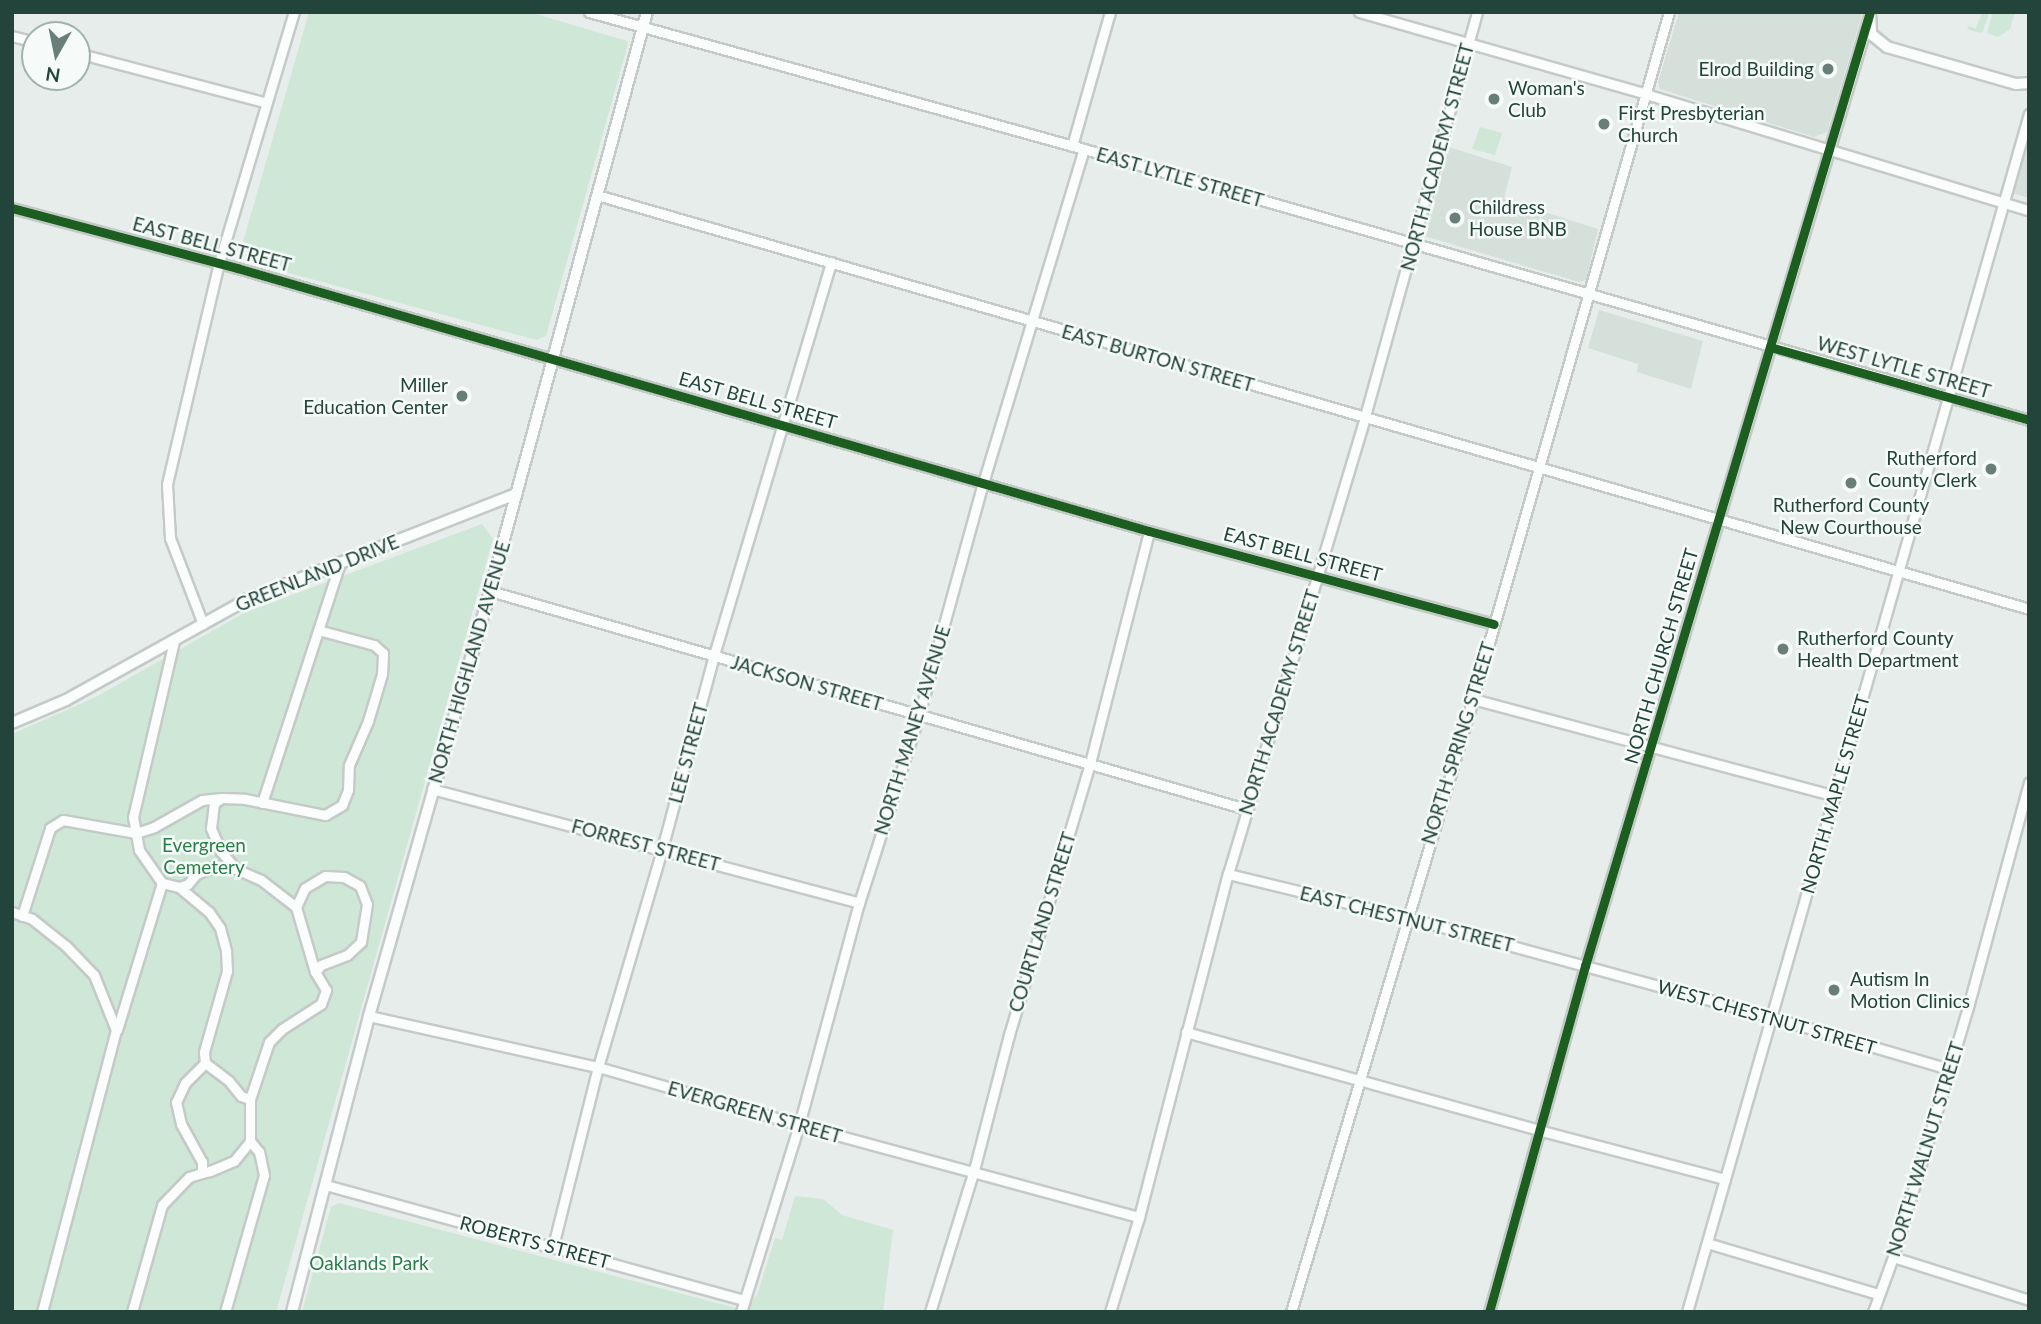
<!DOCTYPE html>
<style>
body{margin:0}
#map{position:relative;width:2041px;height:1324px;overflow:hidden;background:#e7edea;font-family:Lato,sans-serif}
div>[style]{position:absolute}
.built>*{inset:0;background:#d5e0da}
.green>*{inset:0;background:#cfe7d6}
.roads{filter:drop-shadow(2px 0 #c4cac7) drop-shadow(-2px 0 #c4cac7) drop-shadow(0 2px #c4cac7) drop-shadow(0 -2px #c4cac7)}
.minor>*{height:9px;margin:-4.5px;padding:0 4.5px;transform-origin:4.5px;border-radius:4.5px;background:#fbfcfc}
.tertiary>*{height:10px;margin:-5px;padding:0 5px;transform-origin:5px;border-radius:5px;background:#fbfcfc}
.cycleway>*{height:9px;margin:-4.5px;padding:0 4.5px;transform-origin:4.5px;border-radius:4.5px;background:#1b5e20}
.dots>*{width:19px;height:19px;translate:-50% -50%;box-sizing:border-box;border:4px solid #f6fbf9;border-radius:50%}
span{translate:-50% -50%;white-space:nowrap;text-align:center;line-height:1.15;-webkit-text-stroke:5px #f6fbf9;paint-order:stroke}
.poi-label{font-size:19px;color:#22443a}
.right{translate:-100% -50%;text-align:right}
.left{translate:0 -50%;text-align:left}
.street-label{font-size:19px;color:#22443a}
.park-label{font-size:19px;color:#287f49}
.frame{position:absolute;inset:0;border:14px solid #22443a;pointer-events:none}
.north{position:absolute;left:21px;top:21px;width:70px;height:70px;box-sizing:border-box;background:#f6fbf9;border:2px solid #a1b2ad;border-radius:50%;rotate:189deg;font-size:19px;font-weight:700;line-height:28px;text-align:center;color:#22443a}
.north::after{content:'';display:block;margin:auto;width:24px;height:32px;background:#677f78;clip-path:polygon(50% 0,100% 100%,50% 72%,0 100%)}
</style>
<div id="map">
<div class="built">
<div style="clip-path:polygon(1679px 12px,1863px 12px,1827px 132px,1814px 137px,1660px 89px,1658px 82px)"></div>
<div style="clip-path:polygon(2029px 134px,2029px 198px,2012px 193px)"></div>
<div style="clip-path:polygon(1449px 147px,1512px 167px,1504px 199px,1598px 229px,1586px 280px,1579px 282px,1424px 236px)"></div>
<div style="clip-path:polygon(1599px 310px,1703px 341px,1691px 389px,1637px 372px,1638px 364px,1588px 348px)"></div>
</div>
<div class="green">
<div style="clip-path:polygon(309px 12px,529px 12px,627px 41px,628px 44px,546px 336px,537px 340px,256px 264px,243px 242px)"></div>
<div style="clip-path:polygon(1982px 12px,1989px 13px,1982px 33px,1969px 30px,1967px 26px,1976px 28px)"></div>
<div style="clip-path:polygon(1993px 12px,2015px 12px,2010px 29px,1998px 37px,1987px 33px)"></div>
<div style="clip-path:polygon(1480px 127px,1502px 133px,1495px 155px,1472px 149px)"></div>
<div style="clip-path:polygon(482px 524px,493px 539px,276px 1312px,12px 1312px,12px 734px,94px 698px,244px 613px)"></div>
<div style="clip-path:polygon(795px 1196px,823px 1199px,842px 1215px,893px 1230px,883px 1312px,302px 1312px,331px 1207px,339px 1203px,747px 1311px,758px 1292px,775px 1238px,782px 1240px)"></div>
</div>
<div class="roads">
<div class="minor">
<div style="left:589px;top:12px;width:514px;rotate:15.47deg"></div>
<div style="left:1084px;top:149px;width:983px;rotate:16deg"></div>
<div style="left:1359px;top:12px;width:298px;rotate:15.9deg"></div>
<div style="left:1646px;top:94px;width:400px;rotate:16.9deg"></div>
<div style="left:12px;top:36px;width:24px;rotate:15deg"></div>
<div style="left:77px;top:53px;width:196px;rotate:14.7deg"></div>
<div style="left:1072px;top:146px;width:139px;rotate:-74.2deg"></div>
<div style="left:597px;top:195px;width:1491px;rotate:16.12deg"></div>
<div style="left:12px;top:208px;width:233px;rotate:14.9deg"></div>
<div style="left:237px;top:268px;width:949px;rotate:16.09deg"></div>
<div style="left:1149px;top:531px;width:357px;rotate:15.1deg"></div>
<div style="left:490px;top:591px;width:787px;rotate:16.09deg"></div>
<div style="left:203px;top:624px;width:92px;rotate:-111deg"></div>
<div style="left:170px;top:538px;width:54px;rotate:-93.2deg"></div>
<div style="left:167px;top:484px;width:227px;rotate:-76.8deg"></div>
<div style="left:219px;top:263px;width:262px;rotate:-73.4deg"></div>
<div style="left:174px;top:641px;width:181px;rotate:103.1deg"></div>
<div style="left:133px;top:817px;width:16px;rotate:79deg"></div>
<div style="left:136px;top:833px;width:19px;rotate:-18deg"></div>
<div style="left:154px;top:827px;width:55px;rotate:-29.4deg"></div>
<div style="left:202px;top:800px;width:19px;rotate:-6deg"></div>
<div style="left:1473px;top:699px;width:374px;rotate:15deg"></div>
<div style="left:432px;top:789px;width:442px;rotate:14.9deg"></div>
<div style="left:262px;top:803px;width:252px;rotate:-72deg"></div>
<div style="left:236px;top:869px;width:23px;rotate:-131deg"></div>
<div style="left:221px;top:852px;width:26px;rotate:-113deg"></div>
<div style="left:211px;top:828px;width:25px;rotate:-83deg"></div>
<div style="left:214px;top:803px;width:9px;rotate:-32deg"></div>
<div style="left:222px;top:798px;width:23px;rotate:2deg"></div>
<div style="left:245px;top:799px;width:82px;rotate:11.3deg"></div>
<div style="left:325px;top:815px;width:20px;rotate:-30deg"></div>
<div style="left:342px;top:805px;width:16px;rotate:-68deg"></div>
<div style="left:348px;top:790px;width:25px;rotate:-88deg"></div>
<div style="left:349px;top:765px;width:48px;rotate:-66.6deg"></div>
<div style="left:368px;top:721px;width:49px;rotate:-73.4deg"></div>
<div style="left:382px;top:674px;width:21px;rotate:-87deg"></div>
<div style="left:383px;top:653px;width:12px;rotate:-138deg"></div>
<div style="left:374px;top:645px;width:58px;rotate:-165deg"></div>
<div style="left:1228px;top:874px;width:183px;rotate:13.6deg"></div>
<div style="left:1406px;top:917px;width:378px;rotate:15.3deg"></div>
<div style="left:1771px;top:1017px;width:185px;rotate:16.3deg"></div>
<div style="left:179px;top:887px;width:9px;rotate:-18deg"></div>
<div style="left:188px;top:884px;width:13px;rotate:-51deg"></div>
<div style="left:196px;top:874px;width:22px;rotate:-22deg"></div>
<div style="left:216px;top:866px;width:20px;rotate:9deg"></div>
<div style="left:236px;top:869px;width:27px;rotate:24deg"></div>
<div style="left:261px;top:880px;width:44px;rotate:37.6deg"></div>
<div style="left:12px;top:912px;width:21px;rotate:19deg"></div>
<div style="left:32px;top:919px;width:43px;rotate:38.5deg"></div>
<div style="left:66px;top:946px;width:40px;rotate:46deg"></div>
<div style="left:94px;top:975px;width:59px;rotate:68.2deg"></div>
<div style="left:116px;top:1030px;width:292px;rotate:104.7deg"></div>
<div style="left:22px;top:916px;width:92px;rotate:-72.3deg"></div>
<div style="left:50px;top:828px;width:15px;rotate:-32deg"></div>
<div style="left:63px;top:820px;width:74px;rotate:10.1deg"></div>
<div style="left:136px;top:833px;width:17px;rotate:80deg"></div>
<div style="left:139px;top:850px;width:40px;rotate:55.1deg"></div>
<div style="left:369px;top:1016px;width:235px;rotate:12.6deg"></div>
<div style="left:598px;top:1067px;width:222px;rotate:16deg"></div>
<div style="left:811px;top:1128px;width:340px;rotate:15.2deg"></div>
<div style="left:117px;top:1030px;width:154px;rotate:-73deg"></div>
<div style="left:162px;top:883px;width:17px;rotate:13deg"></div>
<div style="left:179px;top:887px;width:39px;rotate:40deg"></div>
<div style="left:209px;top:912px;width:19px;rotate:55deg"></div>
<div style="left:220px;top:928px;width:24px;rotate:75deg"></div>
<div style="left:226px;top:951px;width:20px;rotate:87deg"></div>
<div style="left:227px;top:971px;width:84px;rotate:105.9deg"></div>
<div style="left:204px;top:1052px;width:11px;rotate:85deg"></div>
<div style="left:1186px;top:1032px;width:370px;rotate:15.5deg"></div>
<div style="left:1542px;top:1131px;width:189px;rotate:14.7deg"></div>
<div style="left:250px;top:1099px;width:60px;rotate:-71.6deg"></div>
<div style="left:269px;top:1042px;width:18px;rotate:-45deg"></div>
<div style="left:282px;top:1029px;width:46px;rotate:-32.7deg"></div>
<div style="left:321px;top:1004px;width:15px;rotate:-70deg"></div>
<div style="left:326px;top:990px;width:21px;rotate:-121deg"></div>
<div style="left:315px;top:972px;width:68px;rotate:-106.3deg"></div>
<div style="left:296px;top:907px;width:21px;rotate:-65deg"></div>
<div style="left:305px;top:888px;width:23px;rotate:-31deg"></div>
<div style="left:325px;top:876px;width:19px;rotate:3deg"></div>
<div style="left:344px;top:877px;width:18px;rotate:29deg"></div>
<div style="left:360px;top:886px;width:19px;rotate:69deg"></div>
<div style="left:367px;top:904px;width:38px;rotate:99deg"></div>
<div style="left:361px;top:942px;width:19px;rotate:137deg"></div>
<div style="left:347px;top:955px;width:28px;rotate:159deg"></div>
<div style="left:321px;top:965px;width:9px;rotate:131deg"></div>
<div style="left:326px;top:1185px;width:434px;rotate:15.4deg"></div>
<div style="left:1707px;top:1243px;width:178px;rotate:16.6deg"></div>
<div style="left:553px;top:1246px;width:185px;rotate:-75.9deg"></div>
<div style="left:598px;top:1067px;width:227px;rotate:-73.6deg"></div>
<div style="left:662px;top:849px;width:201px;rotate:-75deg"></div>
<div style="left:714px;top:655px;width:410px;rotate:-73.4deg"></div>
<div style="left:1893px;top:1257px;width:143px;rotate:17.5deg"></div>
<div style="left:132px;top:1312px;width:111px;rotate:-74.3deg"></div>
<div style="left:162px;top:1205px;width:39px;rotate:-46deg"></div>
<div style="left:189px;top:1177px;width:14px;rotate:-17deg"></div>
<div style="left:202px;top:1173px;width:8px;rotate:-14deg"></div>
<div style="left:210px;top:1171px;width:26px;rotate:-23deg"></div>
<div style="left:234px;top:1161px;width:26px;rotate:-51deg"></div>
<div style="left:250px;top:1141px;width:42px;rotate:-90deg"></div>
<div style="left:250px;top:1099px;width:9px;rotate:-162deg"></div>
<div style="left:241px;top:1096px;width:19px;rotate:-129deg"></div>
<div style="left:229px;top:1081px;width:30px;rotate:-143deg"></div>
<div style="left:205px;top:1063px;width:28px;rotate:135deg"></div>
<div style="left:185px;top:1083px;width:21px;rotate:115deg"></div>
<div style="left:176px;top:1102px;width:23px;rotate:77deg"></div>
<div style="left:181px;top:1124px;width:43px;rotate:61.1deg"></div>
<div style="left:202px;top:1162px;width:11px;rotate:90deg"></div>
<div style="left:225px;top:1312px;width:142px;rotate:-74.1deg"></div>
<div style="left:264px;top:1175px;width:24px;rotate:-102deg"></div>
<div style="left:259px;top:1152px;width:14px;rotate:-129deg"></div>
<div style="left:741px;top:1312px;width:196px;rotate:-72.8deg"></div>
<div style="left:799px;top:1125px;width:230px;rotate:-74.9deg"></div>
<div style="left:859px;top:903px;width:197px;rotate:-72.3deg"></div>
<div style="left:919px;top:715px;width:241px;rotate:-74.6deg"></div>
<div style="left:983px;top:483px;width:349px;rotate:-73.2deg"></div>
<div style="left:930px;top:1312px;width:149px;rotate:-72.8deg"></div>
<div style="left:974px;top:1170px;width:139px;rotate:-75.5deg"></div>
<div style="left:1009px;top:1035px;width:284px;rotate:-73.4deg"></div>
<div style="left:1090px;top:763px;width:239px;rotate:-75.7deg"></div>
<div style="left:1110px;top:1312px;width:99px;rotate:-73deg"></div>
<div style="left:1139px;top:1217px;width:354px;rotate:-75.5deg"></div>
<div style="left:1228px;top:874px;width:478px;rotate:-73.3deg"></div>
<div style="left:1365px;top:416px;width:419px;rotate:-74.5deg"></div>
<div style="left:1291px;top:1312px;width:639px;rotate:-73.46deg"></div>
<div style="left:1473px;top:699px;width:714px;rotate:-74.08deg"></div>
<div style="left:1489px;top:1312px;width:359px;rotate:-74.5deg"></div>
<div style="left:1585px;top:966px;width:991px;rotate:-73.34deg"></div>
<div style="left:1687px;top:1312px;width:1246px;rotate:-74.07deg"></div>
<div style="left:1873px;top:1312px;width:59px;rotate:-70deg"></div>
<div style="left:1893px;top:1257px;width:261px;rotate:-73.3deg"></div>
<div style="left:1968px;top:1007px;width:233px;rotate:-74.8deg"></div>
</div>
<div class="tertiary">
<div style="left:1870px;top:12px;width:22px;rotate:87deg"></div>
<div style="left:1871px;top:34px;width:21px;rotate:39deg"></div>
<div style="left:1887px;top:47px;width:134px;rotate:16deg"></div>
<div style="left:2016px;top:84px;width:13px;rotate:-4deg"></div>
<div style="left:12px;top:723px;width:59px;rotate:-23.1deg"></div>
<div style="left:66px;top:700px;width:208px;rotate:-29deg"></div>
<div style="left:248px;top:599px;width:288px;rotate:-21.4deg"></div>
<div style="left:292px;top:1312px;width:306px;rotate:-75.4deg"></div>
<div style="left:369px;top:1016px;width:442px;rotate:-74.1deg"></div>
<div style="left:490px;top:591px;width:600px;rotate:-74.83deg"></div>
</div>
</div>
<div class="cycleway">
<div style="left:12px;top:208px;width:233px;rotate:14.9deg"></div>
<div style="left:237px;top:268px;width:949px;rotate:16.09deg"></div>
<div style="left:1149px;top:531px;width:357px;rotate:15.1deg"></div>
<div style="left:1770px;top:347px;width:269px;rotate:15.7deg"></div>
<div style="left:1489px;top:1312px;width:359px;rotate:-74.5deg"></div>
<div style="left:1585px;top:966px;width:996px;rotate:-73.37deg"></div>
</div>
<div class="dots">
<div style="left:1828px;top:69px;background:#677f78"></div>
<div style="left:1494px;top:99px;background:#677f78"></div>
<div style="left:1604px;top:124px;background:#677f78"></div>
<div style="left:1455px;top:218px;background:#677f78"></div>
<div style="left:462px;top:396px;background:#677f78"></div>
<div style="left:1991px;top:469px;background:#677f78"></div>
<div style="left:1851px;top:483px;background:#677f78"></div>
<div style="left:1783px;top:649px;background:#677f78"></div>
<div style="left:1834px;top:990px;background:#677f78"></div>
</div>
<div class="poi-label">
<span class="right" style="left:1814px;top:69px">Elrod Building</span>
<span class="left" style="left:1508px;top:99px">Woman's<br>Club</span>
<span class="left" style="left:1618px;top:124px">First Presbyterian<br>Church</span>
<span class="left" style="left:1469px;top:218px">Childress<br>House BNB</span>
<span class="right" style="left:448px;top:396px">Miller<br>Education Center</span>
<span class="right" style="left:1977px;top:469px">Rutherford<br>County Clerk</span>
<span style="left:1851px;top:516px">Rutherford County<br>New Courthouse</span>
<span class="left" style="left:1797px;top:649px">Rutherford County<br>Health Department</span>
<span class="left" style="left:1850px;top:990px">Autism In<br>Motion Clinics</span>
</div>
<div class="street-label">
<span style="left:1437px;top:157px;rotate:-75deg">NORTH ACADEMY STREET</span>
<span style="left:1180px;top:177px;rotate:16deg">EAST LYTLE STREET</span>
<span style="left:212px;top:244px;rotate:15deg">EAST BELL STREET</span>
<span style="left:1158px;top:358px;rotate:16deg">EAST BURTON STREET</span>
<span style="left:1904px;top:367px;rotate:16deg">WEST LYTLE STREET</span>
<span style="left:758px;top:400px;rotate:16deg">EAST BELL STREET</span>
<span style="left:1303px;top:554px;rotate:15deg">EAST BELL STREET</span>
<span style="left:317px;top:573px;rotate:-22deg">GREENLAND DRIVE</span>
<span style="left:1661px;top:656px;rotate:-74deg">NORTH CHURCH STREET</span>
<span style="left:469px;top:662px;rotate:-74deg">NORTH HIGHLAND AVENUE</span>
<span style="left:807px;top:683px;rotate:16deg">JACKSON STREET</span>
<span style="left:1279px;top:702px;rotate:-73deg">NORTH ACADEMY STREET</span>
<span style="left:912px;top:730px;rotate:-73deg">NORTH MANEY AVENUE</span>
<span style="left:1458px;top:743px;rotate:-73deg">NORTH SPRING STREET</span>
<span style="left:688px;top:753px;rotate:-75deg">LEE STREET</span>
<span style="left:1835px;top:794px;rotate:-74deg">NORTH MAPLE STREET</span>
<span style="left:646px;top:845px;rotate:15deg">FORREST STREET</span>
<span style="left:1407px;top:919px;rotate:14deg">EAST CHESTNUT STREET</span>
<span style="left:1042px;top:922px;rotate:-73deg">COURTLAND STREET</span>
<span style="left:1767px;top:1017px;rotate:16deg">WEST CHESTNUT STREET</span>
<span style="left:755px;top:1112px;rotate:16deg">EVERGREEN STREET</span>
<span style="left:1925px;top:1149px;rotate:-73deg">NORTH WALNUT STREET</span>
<span style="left:535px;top:1242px;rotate:15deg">ROBERTS STREET</span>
</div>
<div class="park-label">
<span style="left:204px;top:856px">Evergreen<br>Cemetery</span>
<span style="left:369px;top:1263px">Oaklands Park</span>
</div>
<div class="frame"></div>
<div class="north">N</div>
</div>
